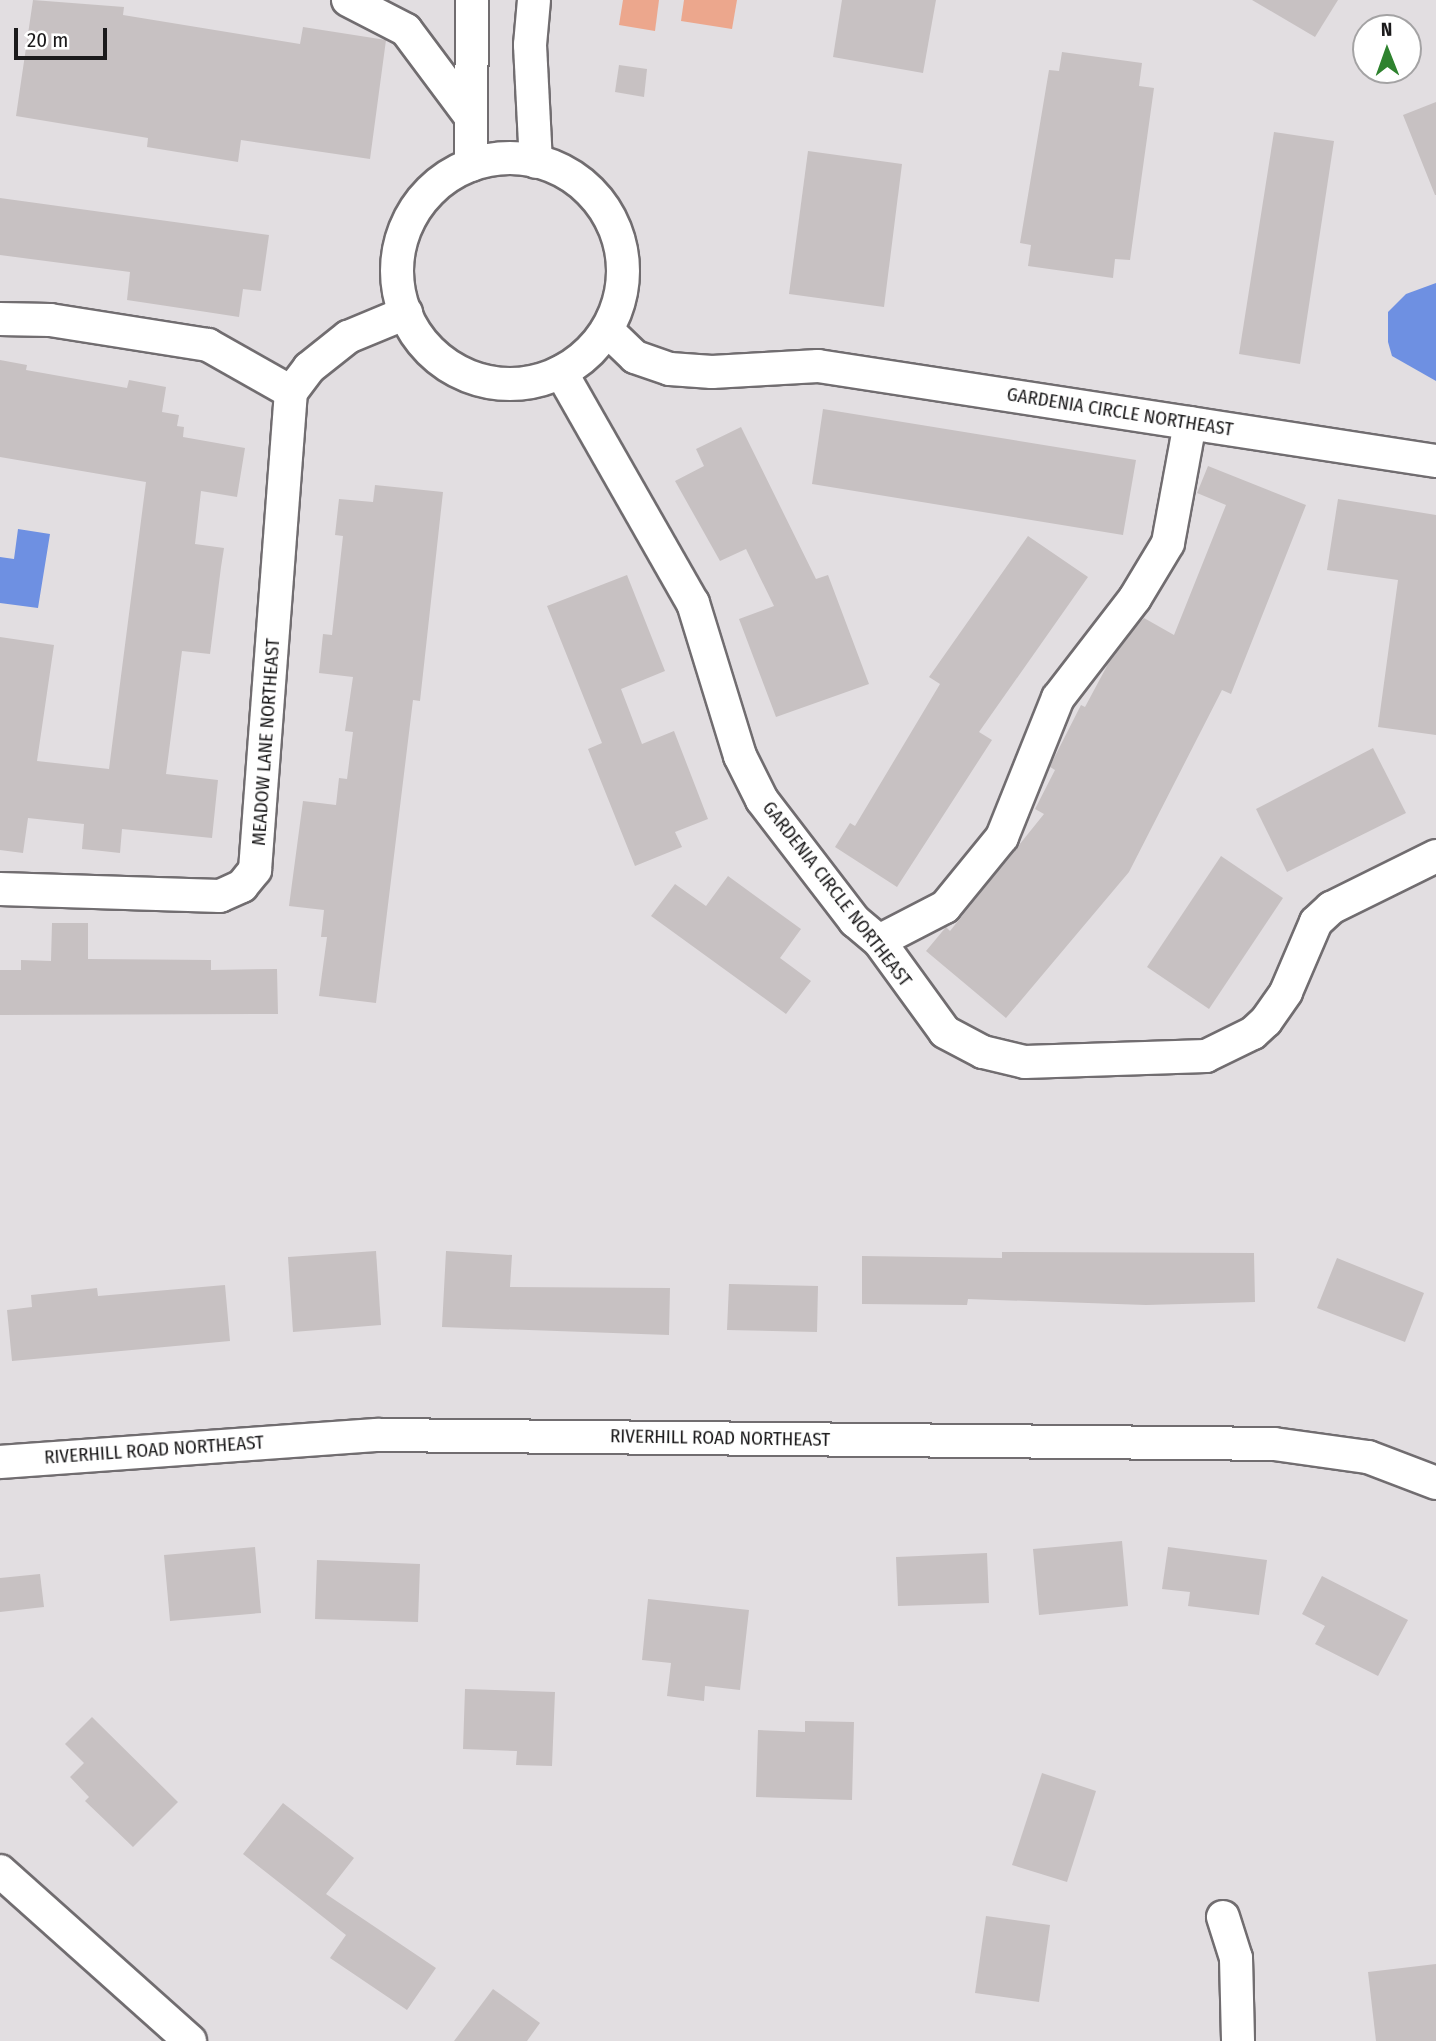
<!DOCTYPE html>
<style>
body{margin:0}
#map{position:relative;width:1436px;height:2041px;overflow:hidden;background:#e2dee1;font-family:"Fira Sans Condensed",sans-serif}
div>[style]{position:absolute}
.green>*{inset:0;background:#eca78d}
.water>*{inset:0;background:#6e90e2}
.building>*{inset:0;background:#c7c1c2}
.roads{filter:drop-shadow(2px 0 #716d70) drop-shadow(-2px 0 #716d70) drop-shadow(0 2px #716d70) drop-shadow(0 -2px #716d70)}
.street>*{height:32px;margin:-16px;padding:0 16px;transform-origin:16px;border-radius:16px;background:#fff}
.street>.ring{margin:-16px;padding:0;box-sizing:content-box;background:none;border:32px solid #fff;border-radius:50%}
span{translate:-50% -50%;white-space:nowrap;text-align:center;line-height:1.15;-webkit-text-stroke:7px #fff;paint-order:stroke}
.street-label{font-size:19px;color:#1b1a1b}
.north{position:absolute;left:1352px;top:14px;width:70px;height:70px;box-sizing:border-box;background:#fff;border:2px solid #a4a3a4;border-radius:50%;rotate:359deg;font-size:19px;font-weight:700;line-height:28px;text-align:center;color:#1b1a1b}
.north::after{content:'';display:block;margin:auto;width:24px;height:32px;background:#2e822e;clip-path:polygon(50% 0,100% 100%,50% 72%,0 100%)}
.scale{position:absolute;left:14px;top:28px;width:93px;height:32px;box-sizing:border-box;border:4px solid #1b1a1b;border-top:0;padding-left:9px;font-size:21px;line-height:24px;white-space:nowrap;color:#1b1a1b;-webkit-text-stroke:5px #fff;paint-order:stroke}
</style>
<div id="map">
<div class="green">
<div style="clip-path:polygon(623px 0,659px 0,655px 31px,619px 25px)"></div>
<div style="clip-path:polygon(684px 0,737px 0,732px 29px,681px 21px)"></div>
</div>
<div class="water">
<div style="clip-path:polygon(1436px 283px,1436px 381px,1392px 356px,1388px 342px,1388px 312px,1406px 294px)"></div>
<div style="clip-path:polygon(18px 529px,50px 534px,38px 608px,0 603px,0 557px,14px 559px)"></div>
</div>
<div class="building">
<div style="clip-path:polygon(33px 0,124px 7px,123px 15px,300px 44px,303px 27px,386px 40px,370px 159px,241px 140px,238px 162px,147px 147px,148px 138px,16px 116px)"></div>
<div style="clip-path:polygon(842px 0,936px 0,923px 73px,833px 57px)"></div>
<div style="clip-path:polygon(1252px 0,1338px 0,1315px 37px)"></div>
<div style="clip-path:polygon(1062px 52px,1142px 63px,1139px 86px,1154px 88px,1130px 260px,1115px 259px,1113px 278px,1028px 266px,1031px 245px,1020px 243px,1049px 70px,1059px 71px)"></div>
<div style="clip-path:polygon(619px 65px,647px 69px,644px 97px,615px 92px)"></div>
<div style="clip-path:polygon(1436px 102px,1436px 195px,1435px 195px,1403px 115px)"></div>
<div style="clip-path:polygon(1274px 132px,1334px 141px,1300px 364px,1239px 354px)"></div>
<div style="clip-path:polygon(808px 151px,902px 164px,884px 307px,789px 294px)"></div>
<div style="clip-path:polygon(0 198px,269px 235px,261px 291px,243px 289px,239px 317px,200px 311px,127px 300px,130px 272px,0 255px)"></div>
<div style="clip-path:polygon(0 360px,27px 365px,26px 370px,127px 388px,129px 380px,166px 387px,162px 412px,179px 415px,177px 426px,184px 427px,183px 437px,245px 448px,237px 497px,201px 491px,195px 544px,224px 548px,221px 567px,210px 654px,182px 651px,166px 774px,218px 780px,212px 838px,122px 829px,120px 853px,102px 851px,82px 849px,84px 824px,28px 818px,23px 853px,0 850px,0 637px,54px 645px,37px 761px,109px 769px,146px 482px,0 457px)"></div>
<div style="clip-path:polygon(823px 409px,1136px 460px,1123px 535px,812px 484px)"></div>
<div style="clip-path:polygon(741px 427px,816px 579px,828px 575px,869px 684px,776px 717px,739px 619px,774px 606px,746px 549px,720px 561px,675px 481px,704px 466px,696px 449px)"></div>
<div style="clip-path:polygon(1208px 466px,1306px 505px,1231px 694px,1222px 690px,1129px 872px,1006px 1018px,926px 951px,946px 927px,950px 931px,1044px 814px,1035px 809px,1055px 770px,1050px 767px,1053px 760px,1081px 705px,1085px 707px,1108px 664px,1135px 628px,1144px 618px,1174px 635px,1226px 505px,1197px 493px)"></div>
<div style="clip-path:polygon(375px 485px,443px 492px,420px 701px,413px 700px,376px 1003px,319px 996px,327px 937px,321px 937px,324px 910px,289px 906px,303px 801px,336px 805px,339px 778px,347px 779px,353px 732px,345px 731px,353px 677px,319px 673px,323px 634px,332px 635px,343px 536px,335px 535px,339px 499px,373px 502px)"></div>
<div style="clip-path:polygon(1338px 499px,1436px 515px,1436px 735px,1378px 727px,1398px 580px,1327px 570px)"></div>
<div style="clip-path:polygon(1028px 536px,1088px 577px,979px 732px,992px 740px,897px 887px,835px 847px,850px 823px,855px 826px,940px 684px,929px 677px)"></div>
<div style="clip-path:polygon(627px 575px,665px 671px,621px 689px,642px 744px,674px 731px,708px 819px,675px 832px,682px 847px,635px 866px,588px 749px,602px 743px,547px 606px)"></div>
<div style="clip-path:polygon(1373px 748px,1406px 813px,1287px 872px,1256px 809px)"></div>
<div style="clip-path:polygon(1221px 856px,1283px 898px,1209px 1009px,1147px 967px)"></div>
<div style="clip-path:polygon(728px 876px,801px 929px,780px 958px,811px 981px,786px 1014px,651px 916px,675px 884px,706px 906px)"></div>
<div style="clip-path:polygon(52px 923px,88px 923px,88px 959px,211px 960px,211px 970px,277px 969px,278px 1014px,0 1015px,0 970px,21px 970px,21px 960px,51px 961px)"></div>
<div style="clip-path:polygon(376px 1251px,381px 1325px,293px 1332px,288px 1257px)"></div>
<div style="clip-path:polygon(446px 1251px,512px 1255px,510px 1287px,670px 1288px,669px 1335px,442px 1327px)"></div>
<div style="clip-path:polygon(1002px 1252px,1254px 1253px,1255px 1302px,1146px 1305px,968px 1299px,967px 1305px,862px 1304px,862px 1256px,1002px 1258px)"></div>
<div style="clip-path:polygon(1337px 1258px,1424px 1293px,1405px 1342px,1317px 1308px)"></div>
<div style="clip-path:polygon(729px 1284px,818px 1286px,817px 1332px,727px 1330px)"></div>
<div style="clip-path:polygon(225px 1285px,230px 1341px,12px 1361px,7px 1310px,32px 1307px,31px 1295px,97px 1288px,98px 1296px)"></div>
<div style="clip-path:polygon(1122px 1541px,1128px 1606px,1039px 1615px,1033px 1549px)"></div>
<div style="clip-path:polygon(255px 1547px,261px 1613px,170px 1621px,164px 1555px)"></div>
<div style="clip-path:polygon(1168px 1547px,1267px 1560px,1259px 1615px,1188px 1606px,1190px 1592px,1162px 1589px)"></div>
<div style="clip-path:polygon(987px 1553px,989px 1603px,898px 1606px,896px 1557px)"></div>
<div style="clip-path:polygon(317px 1560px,420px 1564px,418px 1622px,315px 1619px)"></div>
<div style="clip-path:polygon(40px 1574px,44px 1607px,0 1612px,0 1578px)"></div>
<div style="clip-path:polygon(1322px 1576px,1408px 1620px,1378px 1676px,1315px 1644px,1325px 1626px,1302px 1614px)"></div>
<div style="clip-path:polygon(648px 1599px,749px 1610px,740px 1690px,705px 1686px,704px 1701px,667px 1696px,671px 1663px,642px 1660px)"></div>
<div style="clip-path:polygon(465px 1689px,555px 1692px,552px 1766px,516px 1765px,517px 1751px,463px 1749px)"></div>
<div style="clip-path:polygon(92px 1717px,178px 1802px,133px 1847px,85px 1801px,89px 1797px,70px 1777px,84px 1763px,65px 1744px)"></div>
<div style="clip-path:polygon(805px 1721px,854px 1722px,852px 1800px,756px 1797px,758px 1730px,805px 1732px)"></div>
<div style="clip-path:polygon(1042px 1773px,1096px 1791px,1067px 1882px,1012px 1865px)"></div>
<div style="clip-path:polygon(283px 1803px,354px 1858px,326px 1894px,436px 1968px,407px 2010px,330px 1958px,346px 1935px,243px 1854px)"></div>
<div style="clip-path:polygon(986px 1916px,1050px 1925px,1039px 2002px,975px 1993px)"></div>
<div style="clip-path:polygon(1436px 1964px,1436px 2041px,1376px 2041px,1368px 1972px)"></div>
<div style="clip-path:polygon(493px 1989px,540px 2023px,527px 2041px,454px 2041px)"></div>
</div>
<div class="roads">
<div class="street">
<div style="left:348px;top:0;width:65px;rotate:27.3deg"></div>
<div style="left:406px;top:30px;width:107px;rotate:53.3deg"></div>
<div style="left:534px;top:0;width:45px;rotate:95.1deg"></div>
<div style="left:530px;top:45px;width:117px;rotate:87.1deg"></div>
<div class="ring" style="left:397px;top:158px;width:194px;height:194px"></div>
<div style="left:471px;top:165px;width:165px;rotate:-89.7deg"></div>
<div style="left:0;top:319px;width:50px;rotate:1.1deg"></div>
<div style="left:50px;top:320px;width:160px;rotate:9deg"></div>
<div style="left:208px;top:345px;width:95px;rotate:29.5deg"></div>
<div style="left:607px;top:330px;width:39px;rotate:44deg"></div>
<div style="left:635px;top:357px;width:37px;rotate:19deg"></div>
<div style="left:670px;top:369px;width:42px;rotate:4.1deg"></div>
<div style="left:712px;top:372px;width:106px;rotate:-3.2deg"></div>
<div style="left:818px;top:366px;width:625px;rotate:8.74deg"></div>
<div style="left:561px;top:372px;width:266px;rotate:60.3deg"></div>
<div style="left:693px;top:603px;width:160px;rotate:72.9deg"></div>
<div style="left:740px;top:756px;width:49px;rotate:63.4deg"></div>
<div style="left:762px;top:800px;width:153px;rotate:52.5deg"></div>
<div style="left:855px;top:921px;width:31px;rotate:40deg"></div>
<div style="left:879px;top:941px;width:112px;rotate:54deg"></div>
<div style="left:945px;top:1032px;width:43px;rotate:27.8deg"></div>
<div style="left:983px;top:1052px;width:43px;rotate:13.4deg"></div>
<div style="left:1025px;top:1062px;width:181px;rotate:-1.9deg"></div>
<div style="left:1206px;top:1056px;width:52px;rotate:-26.1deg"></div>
<div style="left:1253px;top:1033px;width:18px;rotate:-43deg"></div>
<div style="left:1266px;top:1021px;width:35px;rotate:-55deg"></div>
<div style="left:1286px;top:992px;width:76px;rotate:-66.8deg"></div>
<div style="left:1316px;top:922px;width:21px;rotate:-43deg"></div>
<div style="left:1331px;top:908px;width:117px;rotate:-26.3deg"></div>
<div style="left:0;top:889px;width:220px;rotate:1.8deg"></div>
<div style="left:220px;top:896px;width:24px;rotate:-24deg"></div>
<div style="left:242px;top:886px;width:21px;rotate:-51deg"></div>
<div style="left:255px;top:870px;width:479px;rotate:-85.7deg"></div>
<div style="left:291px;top:392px;width:30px;rotate:-53deg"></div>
<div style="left:309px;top:368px;width:50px;rotate:-38.5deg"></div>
<div style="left:348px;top:337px;width:63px;rotate:-22.5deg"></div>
<div style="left:879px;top:941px;width:74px;rotate:-27.3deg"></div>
<div style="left:945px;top:907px;width:90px;rotate:-50.8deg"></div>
<div style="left:1002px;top:837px;width:150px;rotate:-68.1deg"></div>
<div style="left:1058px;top:698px;width:126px;rotate:-52.4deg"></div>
<div style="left:1135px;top:598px;width:64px;rotate:-59deg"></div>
<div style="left:1168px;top:543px;width:122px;rotate:-79.6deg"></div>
<div style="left:0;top:1462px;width:378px;rotate:-4.1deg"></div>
<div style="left:377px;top:1435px;width:897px;rotate:0.57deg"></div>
<div style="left:1274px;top:1444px;width:95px;rotate:7.9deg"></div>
<div style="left:1368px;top:1457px;width:73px;rotate:20.9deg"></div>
<div style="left:0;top:1871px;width:255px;rotate:41.8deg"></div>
<div style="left:1223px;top:1917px;width:43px;rotate:72.4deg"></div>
<div style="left:1236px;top:1958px;width:83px;rotate:88.6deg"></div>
</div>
</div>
<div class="street-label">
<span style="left:1120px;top:412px;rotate:9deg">GARDENIA CIRCLE NORTHEAST</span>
<span style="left:266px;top:742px;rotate:-86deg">MEADOW LANE NORTHEAST</span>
<span style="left:837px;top:894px;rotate:52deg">GARDENIA CIRCLE NORTHEAST</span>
<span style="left:720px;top:1438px;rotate:1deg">RIVERHILL ROAD NORTHEAST</span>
<span style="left:154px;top:1450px;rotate:-4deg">RIVERHILL ROAD NORTHEAST</span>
</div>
<div class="north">N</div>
<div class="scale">20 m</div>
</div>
